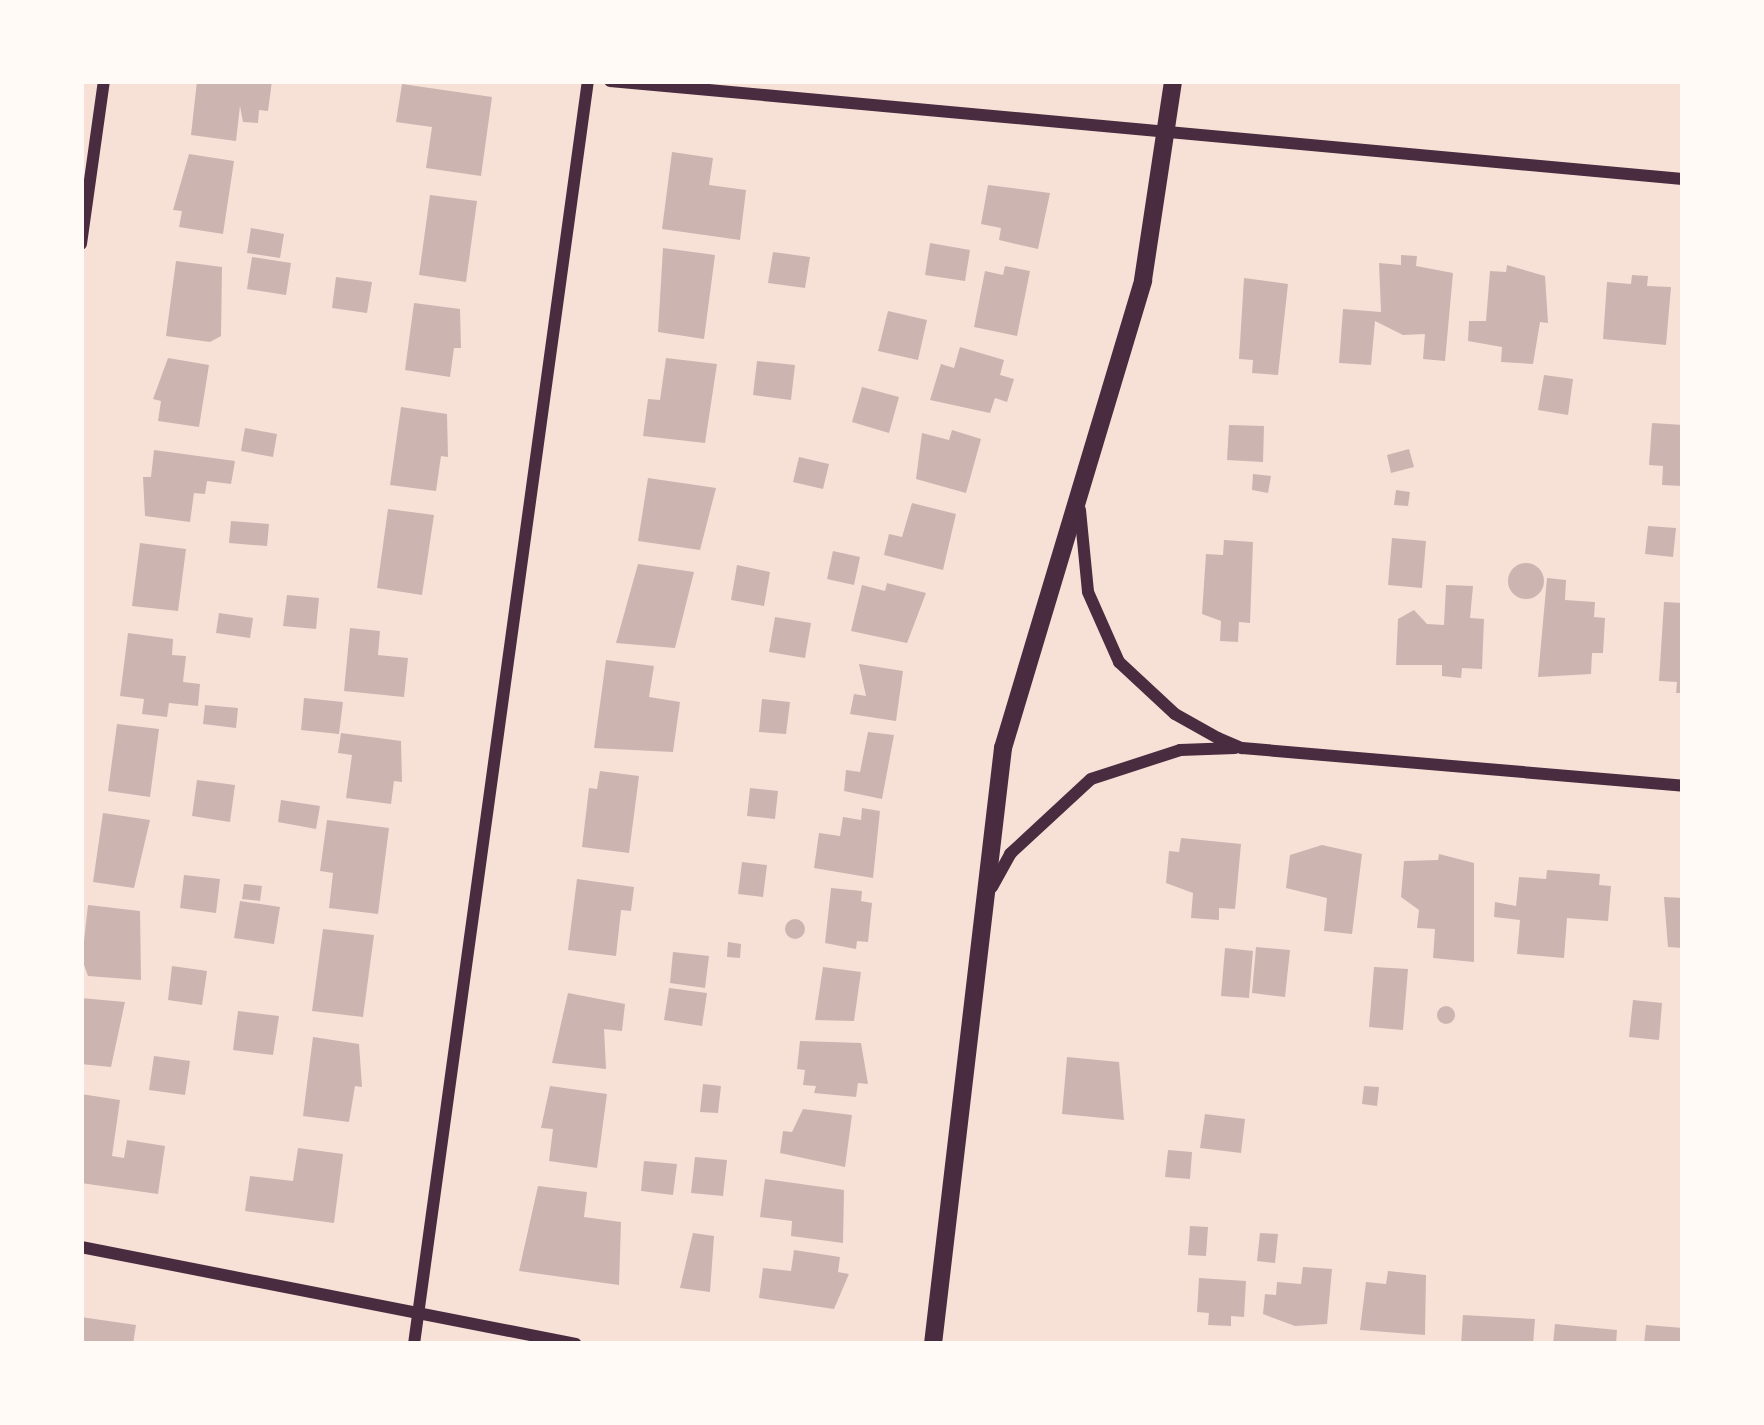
<!DOCTYPE html>
<style>
body{margin:0}
#map{position:relative;width:1764px;height:1425px;overflow:hidden;background:#f7e1d7;font-family:"Golos Text",sans-serif}
div>[style]{position:absolute}
.building>*{inset:0;background:#ccb4b1}
.round{border-radius:50%}
.minor>*{height:12px;margin:-6px;padding:0 6px;transform-origin:6px;border-radius:6px;background:#4a2c40}
.secondary>*{height:18px;margin:-9px;padding:0 9px;transform-origin:9px;border-radius:9px;background:#4a2c40}
span{translate:-50% -50%;white-space:nowrap;text-align:center;line-height:1.15;-webkit-text-stroke:9px #fffaf5;paint-order:stroke}
.frame{position:absolute;inset:0;border:84px solid #fffaf5;pointer-events:none}
</style>
<div id="map">
<div class="building">
<div style="clip-path:polygon(197px 81px,272px 81px,268px 111px,259px 110px,258px 123px,243px 122px,240px 106px,236px 141px,191px 135px)"></div>
<div style="clip-path:polygon(402px 84px,492px 97px,481px 176px,426px 168px,432px 127px,396px 122px)"></div>
<div style="clip-path:polygon(672px 152px,713px 158px,709px 185px,746px 190px,740px 240px,662px 229px)"></div>
<div style="clip-path:polygon(189px 154px,234px 161px,223px 234px,179px 227px,182px 211px,173px 210px)"></div>
<div style="clip-path:polygon(988px 185px,1050px 193px,1038px 249px,999px 240px,1001px 228px,981px 224px)"></div>
<div style="clip-path:polygon(430px 195px,477px 201px,466px 282px,419px 275px)"></div>
<div style="clip-path:polygon(251px 228px,284px 234px,280px 258px,247px 253px)"></div>
<div style="clip-path:polygon(930px 243px,970px 250px,965px 281px,925px 275px)"></div>
<div style="clip-path:polygon(663px 248px,715px 255px,704px 339px,658px 332px)"></div>
<div style="clip-path:polygon(773px 252px,810px 257px,805px 288px,768px 283px)"></div>
<div style="clip-path:polygon(1401px 255px,1417px 256px,1416px 266px,1453px 273px,1445px 361px,1423px 359px,1425px 334px,1403px 335px,1375px 321px,1371px 365px,1339px 363px,1343px 309px,1381px 312px,1379px 263px,1401px 265px)"></div>
<div style="clip-path:polygon(252px 257px,291px 263px,286px 295px,247px 289px)"></div>
<div style="clip-path:polygon(176px 261px,222px 267px,221px 336px,210px 342px,166px 336px)"></div>
<div style="clip-path:polygon(1507px 265px,1545px 276px,1548px 323px,1540px 322px,1533px 364px,1501px 362px,1502px 347px,1468px 341px,1469px 321px,1486px 321px,1490px 271px,1506px 272px)"></div>
<div style="clip-path:polygon(1005px 266px,1030px 271px,1017px 336px,974px 327px,985px 271px,1003px 275px)"></div>
<div style="clip-path:polygon(1632px 275px,1648px 276px,1647px 286px,1671px 287px,1666px 345px,1603px 339px,1607px 282px,1631px 284px)"></div>
<div style="clip-path:polygon(336px 277px,372px 282px,367px 313px,332px 308px)"></div>
<div style="clip-path:polygon(1244px 278px,1288px 284px,1278px 375px,1252px 373px,1253px 360px,1239px 359px)"></div>
<div style="clip-path:polygon(414px 303px,460px 309px,461px 348px,454px 348px,450px 377px,405px 370px)"></div>
<div style="clip-path:polygon(888px 311px,927px 320px,918px 360px,878px 351px)"></div>
<div style="clip-path:polygon(960px 347px,1004px 360px,1000px 375px,1014px 379px,1007px 402px,995px 398px,990px 413px,930px 400px,941px 364px,954px 368px)"></div>
<div style="clip-path:polygon(168px 358px,209px 365px,199px 427px,158px 421px,161px 401px,153px 399px)"></div>
<div style="clip-path:polygon(666px 358px,717px 364px,705px 443px,643px 436px,648px 399px,660px 400px)"></div>
<div style="clip-path:polygon(757px 361px,795px 365px,791px 400px,753px 395px)"></div>
<div style="clip-path:polygon(1544px 375px,1573px 379px,1568px 415px,1538px 410px)"></div>
<div style="clip-path:polygon(862px 387px,899px 397px,889px 433px,852px 422px)"></div>
<div style="clip-path:polygon(401px 407px,447px 414px,448px 457px,441px 456px,436px 491px,390px 485px)"></div>
<div style="clip-path:polygon(1652px 423px,1683px 425px,1683px 486px,1662px 485px,1663px 466px,1649px 465px)"></div>
<div style="clip-path:polygon(1229px 425px,1264px 426px,1263px 462px,1227px 460px)"></div>
<div style="clip-path:polygon(245px 428px,277px 434px,273px 457px,241px 451px)"></div>
<div style="clip-path:polygon(952px 430px,981px 439px,966px 493px,916px 479px,922px 433px,949px 440px)"></div>
<div style="clip-path:polygon(1409px 449px,1414px 467px,1391px 473px,1387px 455px)"></div>
<div style="clip-path:polygon(154px 450px,235px 461px,231px 484px,207px 481px,205px 494px,194px 493px,190px 522px,145px 516px,143px 477px,151px 477px)"></div>
<div style="clip-path:polygon(799px 457px,829px 464px,823px 489px,793px 482px)"></div>
<div style="clip-path:polygon(1253px 474px,1271px 476px,1268px 493px,1252px 490px)"></div>
<div style="clip-path:polygon(648px 478px,716px 488px,700px 550px,638px 541px)"></div>
<div style="clip-path:polygon(1396px 490px,1410px 492px,1408px 506px,1394px 505px)"></div>
<div style="clip-path:polygon(912px 503px,956px 514px,943px 570px,884px 555px,889px 534px,902px 537px)"></div>
<div style="clip-path:polygon(388px 509px,434px 515px,422px 595px,377px 588px)"></div>
<div style="clip-path:polygon(231px 521px,269px 524px,267px 546px,229px 543px)"></div>
<div style="clip-path:polygon(1648px 526px,1676px 528px,1673px 557px,1645px 554px)"></div>
<div style="clip-path:polygon(1392px 538px,1426px 541px,1422px 588px,1388px 585px)"></div>
<div style="clip-path:polygon(1224px 540px,1253px 542px,1250px 623px,1239px 622px,1238px 642px,1220px 641px,1221px 621px,1202px 614px,1206px 554px,1223px 555px)"></div>
<div style="clip-path:polygon(140px 543px,186px 549px,178px 611px,132px 606px)"></div>
<div style="clip-path:polygon(833px 551px,860px 557px,854px 585px,827px 579px)"></div>
<div class="round" style="left:1508px;top:563px;width:36px;height:36px"></div>
<div style="clip-path:polygon(638px 564px,694px 572px,675px 648px,616px 643px)"></div>
<div style="clip-path:polygon(737px 565px,770px 572px,764px 606px,731px 600px)"></div>
<div style="clip-path:polygon(1547px 578px,1566px 580px,1565px 600px,1595px 602px,1594px 617px,1605px 618px,1603px 653px,1592px 653px,1591px 674px,1538px 677px)"></div>
<div style="clip-path:polygon(887px 583px,926px 593px,907px 643px,851px 631px,862px 585px,885px 591px)"></div>
<div style="clip-path:polygon(1446px 585px,1473px 586px,1470px 618px,1484px 619px,1482px 669px,1462px 668px,1461px 678px,1442px 676px,1442px 665px,1396px 665px,1398px 619px,1414px 610px,1427px 624px,1444px 625px)"></div>
<div style="clip-path:polygon(287px 595px,319px 598px,316px 629px,283px 626px)"></div>
<div style="clip-path:polygon(1664px 602px,1683px 603px,1683px 693px,1676px 693px,1677px 682px,1659px 681px)"></div>
<div style="clip-path:polygon(219px 613px,253px 618px,250px 638px,216px 633px)"></div>
<div style="clip-path:polygon(775px 617px,811px 623px,805px 658px,769px 652px)"></div>
<div style="clip-path:polygon(350px 628px,380px 631px,378px 655px,408px 658px,404px 697px,344px 691px)"></div>
<div style="clip-path:polygon(128px 633px,173px 639px,172px 655px,186px 656px,183px 682px,200px 684px,198px 706px,169px 703px,167px 717px,142px 714px,144px 699px,120px 696px)"></div>
<div style="clip-path:polygon(606px 660px,654px 666px,649px 697px,680px 702px,673px 752px,594px 748px)"></div>
<div style="clip-path:polygon(859px 664px,903px 671px,896px 721px,850px 714px,854px 694px,866px 696px)"></div>
<div style="clip-path:polygon(304px 698px,343px 702px,339px 734px,301px 730px)"></div>
<div style="clip-path:polygon(762px 699px,790px 702px,786px 734px,759px 732px)"></div>
<div style="clip-path:polygon(205px 705px,238px 708px,236px 728px,203px 724px)"></div>
<div style="clip-path:polygon(117px 724px,159px 729px,150px 797px,108px 791px)"></div>
<div style="clip-path:polygon(868px 732px,894px 735px,882px 799px,844px 791px,846px 770px,860px 772px)"></div>
<div style="clip-path:polygon(341px 733px,401px 741px,402px 782px,394px 781px,391px 804px,346px 798px,352px 755px,338px 753px)"></div>
<div style="clip-path:polygon(600px 771px,639px 776px,629px 853px,582px 847px,589px 788px,597px 789px)"></div>
<div style="clip-path:polygon(197px 780px,235px 785px,230px 822px,192px 816px)"></div>
<div style="clip-path:polygon(750px 788px,778px 791px,775px 819px,747px 816px)"></div>
<div style="clip-path:polygon(281px 800px,320px 806px,316px 829px,278px 822px)"></div>
<div style="clip-path:polygon(862px 808px,880px 811px,873px 878px,814px 868px,819px 833px,840px 836px,843px 817px,861px 820px)"></div>
<div style="clip-path:polygon(103px 813px,150px 820px,134px 888px,93px 882px)"></div>
<div style="clip-path:polygon(327px 820px,389px 828px,378px 914px,329px 908px,333px 873px,320px 871px)"></div>
<div style="clip-path:polygon(1181px 838px,1241px 844px,1235px 909px,1219px 908px,1219px 920px,1191px 918px,1193px 893px,1166px 883px,1169px 851px,1179px 852px)"></div>
<div style="clip-path:polygon(1322px 845px,1362px 854px,1352px 934px,1324px 931px,1327px 898px,1286px 888px,1290px 855px)"></div>
<div style="clip-path:polygon(1439px 854px,1474px 863px,1474px 962px,1433px 958px,1435px 929px,1417px 928px,1419px 910px,1401px 897px,1404px 861px,1438px 860px)"></div>
<div style="clip-path:polygon(742px 862px,767px 865px,763px 897px,738px 894px)"></div>
<div style="clip-path:polygon(1547px 870px,1600px 874px,1599px 885px,1611px 886px,1608px 921px,1567px 918px,1564px 958px,1517px 954px,1520px 920px,1494px 917px,1495px 902px,1516px 906px,1519px 877px,1546px 879px)"></div>
<div style="clip-path:polygon(184px 875px,220px 879px,216px 913px,180px 908px)"></div>
<div style="clip-path:polygon(577px 879px,634px 887px,631px 911px,621px 910px,616px 956px,568px 950px)"></div>
<div style="clip-path:polygon(244px 884px,262px 886px,260px 901px,242px 899px)"></div>
<div style="clip-path:polygon(831px 888px,862px 891px,861px 901px,872px 903px,868px 942px,857px 941px,856px 949px,825px 943px)"></div>
<div style="clip-path:polygon(1664px 897px,1683px 898px,1683px 948px,1668px 947px)"></div>
<div style="clip-path:polygon(240px 901px,280px 907px,274px 944px,234px 938px)"></div>
<div style="clip-path:polygon(88px 905px,140px 911px,141px 980px,88px 976px,82px 959px)"></div>
<div class="round" style="left:785px;top:919px;width:20px;height:20px"></div>
<div style="clip-path:polygon(323px 929px,374px 935px,363px 1017px,312px 1011px)"></div>
<div style="clip-path:polygon(728px 942px,741px 944px,740px 958px,727px 957px)"></div>
<div style="clip-path:polygon(1256px 947px,1290px 950px,1285px 997px,1252px 993px)"></div>
<div style="clip-path:polygon(1225px 948px,1253px 951px,1249px 998px,1221px 996px)"></div>
<div style="clip-path:polygon(673px 952px,709px 956px,705px 988px,670px 983px)"></div>
<div style="clip-path:polygon(172px 966px,207px 971px,202px 1005px,168px 1000px)"></div>
<div style="clip-path:polygon(823px 967px,861px 972px,854px 1021px,815px 1020px)"></div>
<div style="clip-path:polygon(1374px 967px,1408px 969px,1403px 1030px,1369px 1027px)"></div>
<div style="clip-path:polygon(669px 988px,707px 993px,702px 1026px,664px 1020px)"></div>
<div style="clip-path:polygon(568px 993px,625px 1004px,622px 1031px,604px 1029px,606px 1069px,552px 1063px)"></div>
<div style="clip-path:polygon(81px 998px,125px 1002px,111px 1067px,81px 1064px)"></div>
<div style="clip-path:polygon(1633px 1000px,1662px 1003px,1659px 1040px,1629px 1037px)"></div>
<div class="round" style="left:1437px;top:1006px;width:18px;height:18px"></div>
<div style="clip-path:polygon(238px 1011px,279px 1016px,273px 1055px,233px 1050px)"></div>
<div style="clip-path:polygon(313px 1037px,359px 1044px,362px 1087px,355px 1086px,349px 1122px,303px 1116px)"></div>
<div style="clip-path:polygon(800px 1041px,861px 1043px,868px 1084px,858px 1083px,856px 1097px,814px 1093px,816px 1086px,803px 1085px,805px 1070px,797px 1069px)"></div>
<div style="clip-path:polygon(154px 1056px,190px 1061px,185px 1095px,149px 1090px)"></div>
<div style="clip-path:polygon(1067px 1057px,1119px 1062px,1124px 1120px,1062px 1114px)"></div>
<div style="clip-path:polygon(703px 1084px,721px 1086px,718px 1113px,700px 1112px)"></div>
<div style="clip-path:polygon(550px 1086px,607px 1094px,597px 1168px,549px 1161px,553px 1129px,541px 1128px)"></div>
<div style="clip-path:polygon(1364px 1086px,1379px 1087px,1377px 1106px,1362px 1104px)"></div>
<div style="clip-path:polygon(81px 1094px,120px 1100px,112px 1156px,124px 1158px,127px 1140px,165px 1146px,158px 1194px,81px 1183px)"></div>
<div style="clip-path:polygon(803px 1109px,852px 1115px,845px 1167px,780px 1153px,783px 1131px,792px 1132px)"></div>
<div style="clip-path:polygon(1205px 1114px,1245px 1119px,1241px 1153px,1200px 1148px)"></div>
<div style="clip-path:polygon(298px 1148px,343px 1154px,334px 1223px,245px 1211px,250px 1176px,293px 1181px)"></div>
<div style="clip-path:polygon(1168px 1150px,1192px 1152px,1190px 1179px,1165px 1177px)"></div>
<div style="clip-path:polygon(695px 1157px,727px 1160px,723px 1196px,691px 1193px)"></div>
<div style="clip-path:polygon(644px 1161px,677px 1164px,673px 1195px,641px 1191px)"></div>
<div style="clip-path:polygon(765px 1179px,844px 1190px,843px 1243px,791px 1236px,792px 1221px,760px 1217px)"></div>
<div style="clip-path:polygon(538px 1186px,587px 1192px,584px 1217px,621px 1222px,619px 1285px,519px 1271px)"></div>
<div style="clip-path:polygon(1190px 1226px,1208px 1227px,1206px 1256px,1188px 1255px)"></div>
<div style="clip-path:polygon(693px 1233px,714px 1236px,710px 1292px,680px 1288px)"></div>
<div style="clip-path:polygon(1260px 1233px,1278px 1234px,1275px 1263px,1257px 1261px)"></div>
<div style="clip-path:polygon(794px 1250px,840px 1257px,838px 1272px,849px 1274px,834px 1309px,759px 1298px,763px 1268px,791px 1271px)"></div>
<div style="clip-path:polygon(1303px 1267px,1332px 1269px,1327px 1324px,1295px 1326px,1263px 1314px,1265px 1294px,1276px 1295px,1277px 1282px,1301px 1284px)"></div>
<div style="clip-path:polygon(1388px 1271px,1426px 1275px,1425px 1335px,1360px 1330px,1366px 1282px,1386px 1284px)"></div>
<div style="clip-path:polygon(1199px 1278px,1246px 1281px,1244px 1317px,1231px 1316px,1231px 1326px,1208px 1325px,1209px 1313px,1197px 1312px)"></div>
<div style="clip-path:polygon(1463px 1315px,1535px 1319px,1533px 1344px,1461px 1344px)"></div>
<div style="clip-path:polygon(81px 1317px,136px 1325px,133px 1344px,81px 1344px)"></div>
<div style="clip-path:polygon(1555px 1324px,1617px 1330px,1616px 1344px,1553px 1344px)"></div>
<div style="clip-path:polygon(1646px 1325px,1683px 1328px,1683px 1344px,1644px 1344px)"></div>
</div>
<div class="minor">
<div style="left:610px;top:81px;width:1077px;rotate:5.22deg"></div>
<div style="left:81px;top:244px;width:165px;rotate:-82deg"></div>
<div style="left:1080px;top:510px;width:82px;rotate:84.4deg"></div>
<div style="left:1088px;top:592px;width:77px;rotate:66.1deg"></div>
<div style="left:1119px;top:662px;width:76px;rotate:42.9deg"></div>
<div style="left:1175px;top:714px;width:49px;rotate:29.2deg"></div>
<div style="left:1218px;top:738px;width:26px;rotate:23deg"></div>
<div style="left:1242px;top:748px;width:443px;rotate:4.9deg"></div>
<div style="left:992px;top:887px;width:38px;rotate:-61deg"></div>
<div style="left:1010px;top:854px;width:110px;rotate:-42.8deg"></div>
<div style="left:1091px;top:779px;width:94px;rotate:-18deg"></div>
<div style="left:1180px;top:750px;width:55px;rotate:-2.1deg"></div>
<div style="left:81px;top:1247px;width:504px;rotate:11.09deg"></div>
<div style="left:414px;top:1344px;width:1275px;rotate:-82.16deg"></div>
</div>
<div class="secondary">
<div style="left:933px;top:1344px;width:600px;rotate:-83.3deg"></div>
<div style="left:1003px;top:748px;width:488px;rotate:-73.3deg"></div>
<div style="left:1143px;top:280px;width:201px;rotate:-81.4deg"></div>
</div>
<div class="frame"></div>
</div>
